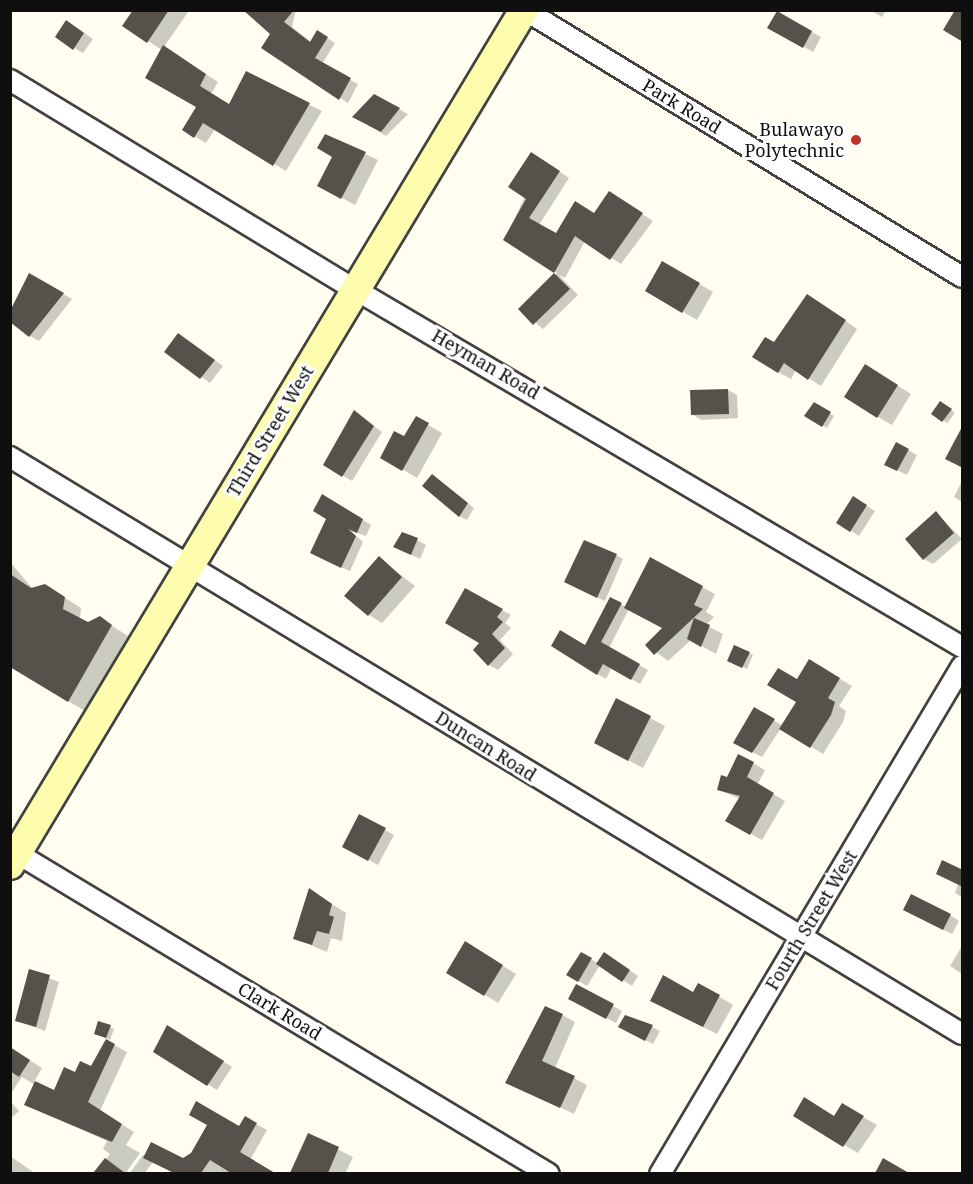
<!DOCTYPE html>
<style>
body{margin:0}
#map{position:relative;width:973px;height:1184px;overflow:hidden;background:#fffef1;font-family:"Noto Serif",serif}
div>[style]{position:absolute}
.shadow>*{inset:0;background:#0003}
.building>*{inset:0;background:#57514b}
.roads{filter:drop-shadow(2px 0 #424242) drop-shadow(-2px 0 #424242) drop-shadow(0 2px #424242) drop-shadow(0 -2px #424242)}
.street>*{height:20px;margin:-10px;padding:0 10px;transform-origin:10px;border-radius:10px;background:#fff}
.secondary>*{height:28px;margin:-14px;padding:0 14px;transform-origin:14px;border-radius:14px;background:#fdfdad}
.dots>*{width:16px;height:16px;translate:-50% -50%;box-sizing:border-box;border:3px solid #fff;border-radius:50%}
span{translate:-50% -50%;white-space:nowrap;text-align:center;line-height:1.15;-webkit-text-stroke:6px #fff;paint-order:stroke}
.street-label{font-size:18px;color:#0f0f0f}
.poi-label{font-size:18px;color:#0f0f0f}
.right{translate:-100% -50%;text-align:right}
.frame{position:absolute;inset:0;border:12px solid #0f0f0f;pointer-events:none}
</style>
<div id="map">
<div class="shadow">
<div style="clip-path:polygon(135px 10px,188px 12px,164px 47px,218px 82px,211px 94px,230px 106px,246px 73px,322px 111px,286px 171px,215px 129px,206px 143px,184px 130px,198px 107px,162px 50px,125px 26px)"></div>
<div style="clip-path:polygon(259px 10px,296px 10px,292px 27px,311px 42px,317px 32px,335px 43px,322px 64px,358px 84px,348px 103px,263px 47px,272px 34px)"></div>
<div style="clip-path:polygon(870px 10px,886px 10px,882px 17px)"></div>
<div style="clip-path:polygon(777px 13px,821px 37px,813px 52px,769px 27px)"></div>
<div style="clip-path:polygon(76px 27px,93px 39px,83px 53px,74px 48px)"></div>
<div style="clip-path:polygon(374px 96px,408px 114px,386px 136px,354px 116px)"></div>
<div style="clip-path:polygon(326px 136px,378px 160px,355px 205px,331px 192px,334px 156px)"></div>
<div style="clip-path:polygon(542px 160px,569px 178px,539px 225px,556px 235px,619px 199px,653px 221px,621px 264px,585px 241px,565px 278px,559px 275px,578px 295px,543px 329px,520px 309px,557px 273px,505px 239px)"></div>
<div style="clip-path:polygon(663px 263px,713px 292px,697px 320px,647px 291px)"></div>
<div style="clip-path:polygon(30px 275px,72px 299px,39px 341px,30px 336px)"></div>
<div style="clip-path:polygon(820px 303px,857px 329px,821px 386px,796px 370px,791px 379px,778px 372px,774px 344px)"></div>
<div style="clip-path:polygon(187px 340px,223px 366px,210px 383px,166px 351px)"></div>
<div style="clip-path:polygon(879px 374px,911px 394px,892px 425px,878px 417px)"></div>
<div style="clip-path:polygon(728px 390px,737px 395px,738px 418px,701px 420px,692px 414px)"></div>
<div style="clip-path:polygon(814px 404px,834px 416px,827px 428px,807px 416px)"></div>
<div style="clip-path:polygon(945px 405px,955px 413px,947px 423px,933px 413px)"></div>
<div style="clip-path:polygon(363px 418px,382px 432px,352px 481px,325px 465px)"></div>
<div style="clip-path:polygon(416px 418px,442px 433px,417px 478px,382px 457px,404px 438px)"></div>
<div style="clip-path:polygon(897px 444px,917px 455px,907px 475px,895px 469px)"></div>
<div style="clip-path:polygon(432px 476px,474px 508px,467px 520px,459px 516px)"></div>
<div style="clip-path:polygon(962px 481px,962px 502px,954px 497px)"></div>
<div style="clip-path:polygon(323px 496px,371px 525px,366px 536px,351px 531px,363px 542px,350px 571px,320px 558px,328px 518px)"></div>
<div style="clip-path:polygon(854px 498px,875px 511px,859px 536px,851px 531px)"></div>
<div style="clip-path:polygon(936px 513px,962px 539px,933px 564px,924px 559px)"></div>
<div style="clip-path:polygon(417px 540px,426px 545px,420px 559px,395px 547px)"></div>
<div style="clip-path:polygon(616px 555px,623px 559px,605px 601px,573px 586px)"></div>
<div style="clip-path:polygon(379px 558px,415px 586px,382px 623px,369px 615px)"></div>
<div style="clip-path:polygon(651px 559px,715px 594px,706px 612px,714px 617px,706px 625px,723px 634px,716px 654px,691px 640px,668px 661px,647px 645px,664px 628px,629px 609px,609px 648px,648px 670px,640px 684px,612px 667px,606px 679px,597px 674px,586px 647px,611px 599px,626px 607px)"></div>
<div style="clip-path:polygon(10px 562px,33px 589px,62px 596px,81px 608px,80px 620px,88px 624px,100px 618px,128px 636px,85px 711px,10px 666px)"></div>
<div style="clip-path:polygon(466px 590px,511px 615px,505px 623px,511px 628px,500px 640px,513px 654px,498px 670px,489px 665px)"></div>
<div style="clip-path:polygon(735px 647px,753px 655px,747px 669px,729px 660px)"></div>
<div style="clip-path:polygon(810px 661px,852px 686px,839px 706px,846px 711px,843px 722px,823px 754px,781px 728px,762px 757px,743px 747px,755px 709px,783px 726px,798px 701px,798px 681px)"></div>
<div style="clip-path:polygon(617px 700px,665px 726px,643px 768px,609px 750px)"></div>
<div style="clip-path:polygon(753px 763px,765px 770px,757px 785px,785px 801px,762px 840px,727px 821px,740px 799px,719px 790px)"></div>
<div style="clip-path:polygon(360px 816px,394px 835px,378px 865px,344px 846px)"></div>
<div style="clip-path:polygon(962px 872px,962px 897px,955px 893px)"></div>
<div style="clip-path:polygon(310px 890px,346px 913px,342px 941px,331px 938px,327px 952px,294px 938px)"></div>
<div style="clip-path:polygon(914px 915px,950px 915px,959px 921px,952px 934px)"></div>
<div style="clip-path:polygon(962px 946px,962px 974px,950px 966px)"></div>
<div style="clip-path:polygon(480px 951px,516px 974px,498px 1003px,485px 995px)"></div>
<div style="clip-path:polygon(581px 954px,598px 963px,613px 959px,638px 976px,632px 986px,600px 965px,587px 986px,568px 975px)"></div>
<div style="clip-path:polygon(30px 971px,59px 982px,45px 1031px,16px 1020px)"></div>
<div style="clip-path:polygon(699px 985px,733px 1005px,717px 1034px,665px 1008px,694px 994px)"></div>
<div style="clip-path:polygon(577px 986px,622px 1011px,616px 1023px,570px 999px)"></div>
<div style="clip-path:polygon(562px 1015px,575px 1022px,555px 1068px,587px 1085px,574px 1114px,507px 1082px,521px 1052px,525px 1054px)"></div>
<div style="clip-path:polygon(99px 1023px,114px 1029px,110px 1040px,99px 1035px)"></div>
<div style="clip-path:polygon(620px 1027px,652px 1027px,660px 1031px,653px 1044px)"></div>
<div style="clip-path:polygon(177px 1032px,232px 1067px,217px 1090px,155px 1051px)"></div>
<div style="clip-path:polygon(107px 1041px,127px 1052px,100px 1111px,134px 1132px,126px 1145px,140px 1153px,125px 1174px,95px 1174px,110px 1154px,103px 1149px,107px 1141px,26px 1105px,35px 1085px,22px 1077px,10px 1095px,10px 1048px,42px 1068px,34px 1082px,55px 1092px,92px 1068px)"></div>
<div style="clip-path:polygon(10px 1101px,19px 1111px,10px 1119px)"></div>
<div style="clip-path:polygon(842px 1105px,877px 1125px,858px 1153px,844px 1145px,835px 1118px)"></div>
<div style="clip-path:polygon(245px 1118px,267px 1130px,250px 1160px,272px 1174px,175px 1174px,153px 1162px,144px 1174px,129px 1174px,143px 1155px,183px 1160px,240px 1128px)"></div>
<div style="clip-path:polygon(309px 1135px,353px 1157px,345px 1174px,291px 1174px)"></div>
<div style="clip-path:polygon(10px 1156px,36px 1174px,10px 1174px)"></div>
</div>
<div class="building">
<div style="clip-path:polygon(133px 10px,169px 10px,147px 43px,122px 26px)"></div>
<div style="clip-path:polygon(243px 10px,294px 10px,284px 22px,310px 42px,317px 30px,328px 37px,315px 58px,351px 78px,339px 100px,261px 48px,270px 34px)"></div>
<div style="clip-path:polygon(955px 10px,963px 10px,963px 42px,943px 30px)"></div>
<div style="clip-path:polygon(777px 11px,812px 31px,803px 48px,767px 28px)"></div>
<div style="clip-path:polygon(66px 20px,84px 33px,73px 50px,55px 37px)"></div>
<div style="clip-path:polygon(163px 45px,206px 74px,200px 86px,229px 104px,246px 71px,310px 103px,273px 166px,203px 123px,194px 138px,182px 130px,196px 107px,145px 78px)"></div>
<div style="clip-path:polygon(374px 94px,400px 108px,381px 132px,352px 117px)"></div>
<div style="clip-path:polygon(325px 134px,366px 152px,341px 199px,317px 186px,332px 157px,317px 148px)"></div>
<div style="clip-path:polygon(531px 152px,560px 171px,529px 218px,556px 233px,575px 201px,594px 213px,609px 191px,643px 213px,610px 260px,575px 236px,554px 273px,503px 240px,526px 199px,508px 187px)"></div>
<div style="clip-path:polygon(662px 261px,700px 283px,682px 313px,645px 291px)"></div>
<div style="clip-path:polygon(29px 273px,64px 293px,29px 337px,10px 322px,10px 311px)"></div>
<div style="clip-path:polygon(554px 273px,570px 289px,533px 325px,518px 309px)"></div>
<div style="clip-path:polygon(807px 294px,846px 320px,808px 380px,784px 363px,778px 373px,752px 357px,765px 337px,774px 342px)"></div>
<div style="clip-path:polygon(178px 333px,215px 360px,200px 379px,164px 352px)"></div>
<div style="clip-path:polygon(865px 364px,898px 385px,877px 418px,844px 397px)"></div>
<div style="clip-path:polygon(728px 389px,729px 414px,691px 415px,690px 390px)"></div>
<div style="clip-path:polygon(940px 401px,952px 409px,942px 422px,931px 414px)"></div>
<div style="clip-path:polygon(814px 402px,831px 412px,822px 427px,804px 416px)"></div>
<div style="clip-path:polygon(354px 410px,374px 426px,342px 477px,323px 465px)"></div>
<div style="clip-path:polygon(416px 416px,429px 423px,402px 471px,380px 458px,394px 431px,404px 436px)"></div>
<div style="clip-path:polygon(963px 425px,963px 468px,945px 459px)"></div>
<div style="clip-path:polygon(896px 442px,909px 449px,897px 471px,884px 465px)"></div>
<div style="clip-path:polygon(432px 474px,468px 503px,459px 517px,422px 486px)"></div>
<div style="clip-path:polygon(322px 494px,363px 519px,357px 533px,348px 529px,356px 536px,341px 568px,310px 553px,326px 519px,313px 511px)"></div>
<div style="clip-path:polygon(853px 496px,867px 505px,850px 532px,836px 523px)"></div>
<div style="clip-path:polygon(936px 511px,954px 533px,923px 560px,905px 539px)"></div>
<div style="clip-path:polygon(402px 532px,418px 538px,411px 555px,393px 547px)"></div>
<div style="clip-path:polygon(584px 540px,617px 554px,597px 598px,564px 582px)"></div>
<div style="clip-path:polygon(379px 556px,402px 577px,368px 616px,344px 596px)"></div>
<div style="clip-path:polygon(650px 557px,703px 586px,694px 605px,703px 609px,654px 655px,645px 645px,662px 628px,624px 608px)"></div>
<div style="clip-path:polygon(10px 574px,31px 588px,45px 584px,65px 597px,63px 609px,88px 622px,100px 616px,112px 625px,68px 702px,10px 667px)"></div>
<div style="clip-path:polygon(465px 588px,503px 609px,497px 617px,503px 622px,492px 634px,505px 648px,488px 666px,473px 650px,479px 643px,445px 623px)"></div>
<div style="clip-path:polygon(610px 597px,622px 603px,601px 642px,640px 664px,631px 680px,603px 664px,597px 675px,551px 646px,560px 630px,585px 645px)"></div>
<div style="clip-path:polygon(694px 618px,710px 625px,701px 647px,687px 639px)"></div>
<div style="clip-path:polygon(734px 645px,750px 652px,742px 668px,727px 661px)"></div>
<div style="clip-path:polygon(809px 659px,840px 678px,828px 698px,835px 702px,831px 715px,810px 748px,779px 729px,796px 702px,767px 685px,778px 668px,797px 679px)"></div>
<div style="clip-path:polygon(616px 698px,651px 716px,628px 761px,594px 743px)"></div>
<div style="clip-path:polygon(754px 707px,775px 719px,752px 753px,733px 743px)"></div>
<div style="clip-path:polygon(738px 754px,754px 762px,747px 777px,774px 793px,750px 835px,725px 821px,740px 796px,717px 790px,721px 775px,727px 777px)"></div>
<div style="clip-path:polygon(359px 814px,386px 828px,368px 861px,342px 847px)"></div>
<div style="clip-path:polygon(942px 860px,963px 870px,963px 887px,936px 874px)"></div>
<div style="clip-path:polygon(309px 888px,332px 904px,329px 915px,334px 917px,329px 934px,317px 931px,312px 945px,293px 939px)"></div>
<div style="clip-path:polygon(911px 894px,951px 914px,943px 930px,903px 910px)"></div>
<div style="clip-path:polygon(465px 941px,503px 965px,484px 996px,446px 973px)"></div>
<div style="clip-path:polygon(581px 952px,592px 958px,578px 982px,566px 975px)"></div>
<div style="clip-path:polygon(604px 952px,630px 970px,622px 982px,596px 964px)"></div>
<div style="clip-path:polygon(29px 969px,50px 975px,36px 1027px,15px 1021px)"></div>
<div style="clip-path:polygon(663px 975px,693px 992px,698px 983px,720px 995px,703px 1027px,650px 1001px)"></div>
<div style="clip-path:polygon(576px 984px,614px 1004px,606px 1019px,568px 999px)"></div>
<div style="clip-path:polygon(545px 1006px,563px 1014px,542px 1061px,575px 1076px,560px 1108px,505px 1083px)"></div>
<div style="clip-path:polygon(625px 1015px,653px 1025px,645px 1041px,618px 1027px)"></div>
<div style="clip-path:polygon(98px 1021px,111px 1025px,106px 1038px,94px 1034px)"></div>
<div style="clip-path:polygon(167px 1025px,224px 1061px,207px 1086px,153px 1052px)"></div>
<div style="clip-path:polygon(106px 1039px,115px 1044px,88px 1102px,122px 1124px,112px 1142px,24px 1105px,35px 1081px,54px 1090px,64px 1067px,75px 1072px,80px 1061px,91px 1066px)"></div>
<div style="clip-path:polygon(10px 1047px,30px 1060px,19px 1077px,10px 1071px)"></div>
<div style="clip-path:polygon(804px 1097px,834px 1116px,842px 1103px,864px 1116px,843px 1147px,793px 1116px)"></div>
<div style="clip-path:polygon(196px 1101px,239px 1126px,245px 1116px,257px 1123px,240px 1152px,275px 1173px,231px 1173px,210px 1160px,201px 1173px,174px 1173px,143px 1158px,151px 1142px,183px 1158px,191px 1153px,207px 1125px,189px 1115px)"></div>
<div style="clip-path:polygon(308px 1133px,339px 1147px,328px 1173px,290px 1173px)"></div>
<div style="clip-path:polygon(105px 1158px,125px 1173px,93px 1173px)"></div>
<div style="clip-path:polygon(883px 1158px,909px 1173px,875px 1173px)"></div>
</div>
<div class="roads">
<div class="street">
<div style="left:525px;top:10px;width:512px;rotate:31.42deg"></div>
<div style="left:10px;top:80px;width:405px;rotate:31.3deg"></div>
<div style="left:356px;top:290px;width:703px;rotate:30.5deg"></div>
<div style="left:10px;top:457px;width:1113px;rotate:31.22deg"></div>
<div style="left:10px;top:849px;width:629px;rotate:31.09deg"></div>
<div style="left:660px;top:1174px;width:591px;rotate:-59.27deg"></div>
</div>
<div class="secondary">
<div style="left:10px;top:865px;width:998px;rotate:-58.99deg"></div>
</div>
</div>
<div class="dots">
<div style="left:856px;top:140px;background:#bd3328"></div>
</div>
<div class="street-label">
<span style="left:682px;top:106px;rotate:31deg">Park Road</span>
<span style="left:486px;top:364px;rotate:30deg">Heyman Road</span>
<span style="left:270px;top:431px;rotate:-59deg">Third Street West</span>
<span style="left:486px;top:746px;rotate:32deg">Duncan Road</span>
<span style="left:811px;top:920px;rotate:-59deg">Fourth Street West</span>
<span style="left:280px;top:1011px;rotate:31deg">Clark Road</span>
</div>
<div class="poi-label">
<span class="right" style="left:844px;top:140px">Bulawayo<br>Polytechnic</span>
</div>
<div class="frame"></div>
</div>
